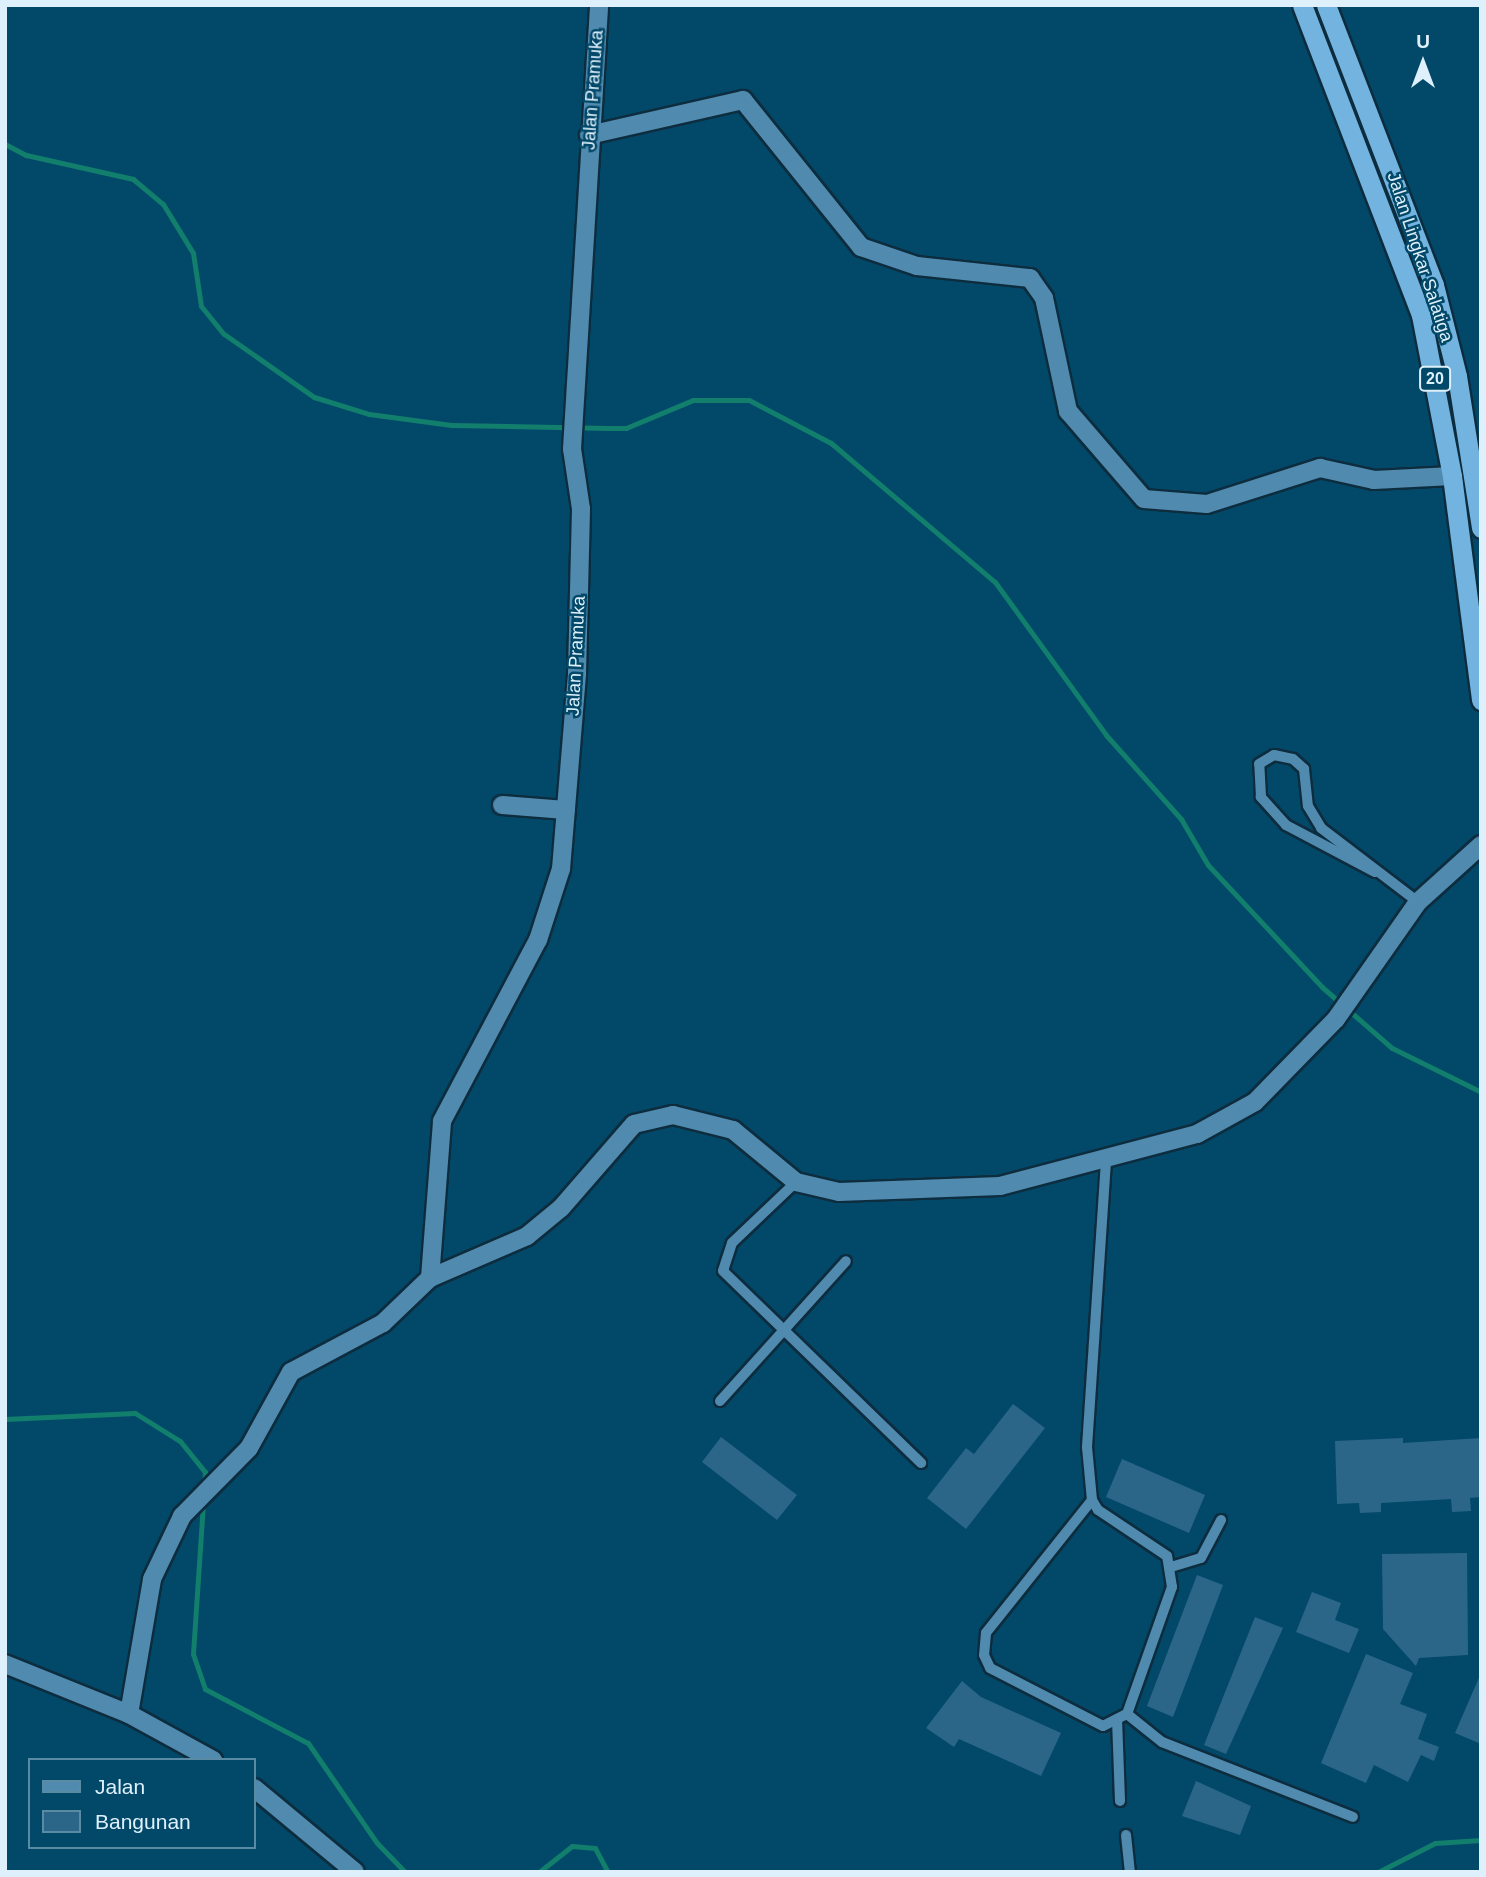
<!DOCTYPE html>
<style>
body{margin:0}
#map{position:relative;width:1486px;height:1877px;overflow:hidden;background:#024869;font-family:Helvetica,sans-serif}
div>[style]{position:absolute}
.stream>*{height:5px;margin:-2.5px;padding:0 2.5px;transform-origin:2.5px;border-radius:2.5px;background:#127e6c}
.building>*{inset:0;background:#2b6688}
.roads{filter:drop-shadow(2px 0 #0d2d3f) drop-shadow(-2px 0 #0d2d3f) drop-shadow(0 2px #0d2d3f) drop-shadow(0 -2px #0d2d3f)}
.service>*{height:10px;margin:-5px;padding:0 5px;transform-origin:5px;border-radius:5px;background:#508baf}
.minor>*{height:18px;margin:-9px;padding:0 9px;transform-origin:9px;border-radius:9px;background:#508baf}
.trunk>*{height:19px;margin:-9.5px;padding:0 9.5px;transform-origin:9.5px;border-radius:9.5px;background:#72b4df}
span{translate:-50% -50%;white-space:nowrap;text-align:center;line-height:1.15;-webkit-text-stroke:5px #024869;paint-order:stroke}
.shield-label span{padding:2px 5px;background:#024869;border:2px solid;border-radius:5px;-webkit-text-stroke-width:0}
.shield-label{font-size:16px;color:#def0fc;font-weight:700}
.street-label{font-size:18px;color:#def0fc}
.frame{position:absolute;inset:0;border:7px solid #def0fc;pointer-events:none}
.legend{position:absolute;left:28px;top:1758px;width:228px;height:91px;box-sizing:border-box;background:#024869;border:2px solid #5a8ba4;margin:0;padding:9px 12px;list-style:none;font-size:21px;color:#def0fc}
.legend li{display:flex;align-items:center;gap:14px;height:35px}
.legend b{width:35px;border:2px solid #5a8ba4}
.north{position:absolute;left:1388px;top:28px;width:70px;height:70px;-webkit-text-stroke:5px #024869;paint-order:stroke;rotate:0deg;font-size:19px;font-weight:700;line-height:28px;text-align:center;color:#def0fc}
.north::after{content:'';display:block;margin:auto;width:24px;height:32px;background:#def0fc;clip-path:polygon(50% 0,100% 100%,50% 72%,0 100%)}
</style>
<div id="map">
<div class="stream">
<div style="left:5px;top:144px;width:24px;rotate:28deg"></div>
<div style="left:26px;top:155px;width:110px;rotate:12.6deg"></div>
<div style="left:133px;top:179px;width:39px;rotate:40deg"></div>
<div style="left:163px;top:204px;width:57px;rotate:58.5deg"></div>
<div style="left:193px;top:253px;width:54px;rotate:81.4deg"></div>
<div style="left:201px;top:306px;width:36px;rotate:51deg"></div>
<div style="left:224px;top:334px;width:110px;rotate:35deg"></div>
<div style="left:314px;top:397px;width:58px;rotate:17.2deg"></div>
<div style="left:369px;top:414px;width:83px;rotate:7.6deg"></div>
<div style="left:451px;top:425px;width:157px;rotate:1.1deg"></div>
<div style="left:608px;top:428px;width:18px"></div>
<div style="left:626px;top:428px;width:73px;rotate:-22.7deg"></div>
<div style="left:693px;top:400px;width:56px"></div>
<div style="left:749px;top:400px;width:93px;rotate:27.7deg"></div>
<div style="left:831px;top:443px;width:215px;rotate:40.3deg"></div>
<div style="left:995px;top:582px;width:189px;rotate:54deg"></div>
<div style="left:1106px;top:735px;width:113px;rotate:48.2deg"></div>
<div style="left:1181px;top:819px;width:53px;rotate:59.6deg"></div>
<div style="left:1208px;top:865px;width:167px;rotate:46.9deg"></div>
<div style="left:1322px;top:987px;width:93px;rotate:41.1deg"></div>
<div style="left:1392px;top:1048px;width:99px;rotate:26.3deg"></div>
<div style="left:5px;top:1419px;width:130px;rotate:-2.6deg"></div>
<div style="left:135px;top:1413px;width:53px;rotate:31.9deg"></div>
<div style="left:180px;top:1441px;width:40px;rotate:51deg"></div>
<div style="left:205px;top:1472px;width:14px;rotate:94deg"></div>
<div style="left:203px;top:1503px;width:151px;rotate:93.8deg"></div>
<div style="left:193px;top:1654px;width:37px;rotate:71deg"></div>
<div style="left:205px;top:1689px;width:116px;rotate:27.7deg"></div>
<div style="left:308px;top:1743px;width:121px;rotate:55.4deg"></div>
<div style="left:377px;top:1843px;width:40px;rotate:46deg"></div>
<div style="left:539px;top:1872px;width:42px;rotate:-38.2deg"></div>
<div style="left:572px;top:1846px;width:23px;rotate:5deg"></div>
<div style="left:595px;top:1848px;width:27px;rotate:62deg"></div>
<div style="left:866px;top:1872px;width:26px"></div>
<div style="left:1378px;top:1872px;width:64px;rotate:-27deg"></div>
<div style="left:1435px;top:1843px;width:46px;rotate:-3.7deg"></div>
</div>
<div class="building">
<div style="clip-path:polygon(1013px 1404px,1045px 1428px,966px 1529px,927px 1498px,966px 1448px,974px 1454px)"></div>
<div style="clip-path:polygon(721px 1437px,797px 1495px,777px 1520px,702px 1462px)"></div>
<div style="clip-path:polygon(1403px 1438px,1403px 1443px,1481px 1438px,1481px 1497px,1470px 1498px,1471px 1511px,1452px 1512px,1451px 1499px,1381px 1503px,1381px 1512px,1360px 1513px,1359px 1503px,1337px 1504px,1335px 1441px)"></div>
<div style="clip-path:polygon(1122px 1459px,1205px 1495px,1189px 1533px,1106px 1497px)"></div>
<div style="clip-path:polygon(1467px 1553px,1468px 1655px,1419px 1658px,1416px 1666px,1383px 1629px,1382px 1554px)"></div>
<div style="clip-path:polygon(1197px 1575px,1223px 1585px,1173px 1717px,1147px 1706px)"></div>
<div style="clip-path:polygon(1312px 1592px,1341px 1603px,1335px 1620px,1359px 1629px,1349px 1653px,1296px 1632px)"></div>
<div style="clip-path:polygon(1255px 1617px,1283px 1628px,1226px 1754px,1204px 1745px)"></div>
<div style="clip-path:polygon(1366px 1654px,1413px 1673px,1400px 1704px,1427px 1714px,1418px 1739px,1439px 1747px,1434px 1761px,1421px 1755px,1408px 1782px,1374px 1765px,1366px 1783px,1321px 1763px)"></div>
<div style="clip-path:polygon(1481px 1673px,1481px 1744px,1455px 1733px)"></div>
<div style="clip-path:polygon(962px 1681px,981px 1697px,1061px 1733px,1041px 1776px,959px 1739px,954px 1747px,926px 1728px)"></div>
<div style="clip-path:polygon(1196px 1781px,1251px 1806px,1240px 1835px,1182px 1816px)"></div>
</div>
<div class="roads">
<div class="service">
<div style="left:1375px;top:872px;width:101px;rotate:-152.2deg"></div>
<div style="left:1286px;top:825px;width:38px;rotate:-132deg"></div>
<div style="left:1261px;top:797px;width:33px;rotate:-93deg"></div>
<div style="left:1259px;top:764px;width:17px;rotate:-31deg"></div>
<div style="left:1274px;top:755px;width:19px;rotate:12deg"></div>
<div style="left:1293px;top:759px;width:15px;rotate:42deg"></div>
<div style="left:1304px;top:769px;width:37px;rotate:84deg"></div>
<div style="left:1308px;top:806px;width:26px;rotate:59deg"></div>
<div style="left:1321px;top:828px;width:122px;rotate:37.3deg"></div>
<div style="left:796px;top:1182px;width:88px;rotate:136.4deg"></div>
<div style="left:732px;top:1243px;width:29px;rotate:108deg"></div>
<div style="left:723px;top:1271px;width:276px;rotate:44.1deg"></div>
<div style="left:720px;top:1401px;width:188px;rotate:-48deg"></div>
<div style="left:1092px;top:1500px;width:170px;rotate:128.6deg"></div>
<div style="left:986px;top:1633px;width:22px;rotate:95deg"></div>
<div style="left:984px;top:1655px;width:14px;rotate:65deg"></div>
<div style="left:990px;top:1668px;width:127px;rotate:27.2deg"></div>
<div style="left:1103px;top:1726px;width:27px;rotate:-27deg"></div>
<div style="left:1127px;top:1714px;width:135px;rotate:-70.5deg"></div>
<div style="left:1172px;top:1587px;width:31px;rotate:-99deg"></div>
<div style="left:1167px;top:1556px;width:83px;rotate:-146.3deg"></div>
<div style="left:1098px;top:1510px;width:12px;rotate:-121deg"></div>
<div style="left:1092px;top:1500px;width:53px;rotate:-95.4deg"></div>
<div style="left:1087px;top:1447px;width:286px;rotate:-86.2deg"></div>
<div style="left:1171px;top:1567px;width:31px;rotate:-17deg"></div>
<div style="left:1201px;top:1558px;width:43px;rotate:-62.2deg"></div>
<div style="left:1127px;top:1714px;width:45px;rotate:38.7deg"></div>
<div style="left:1162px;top:1742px;width:205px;rotate:21.4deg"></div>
<div style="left:1117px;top:1719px;width:82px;rotate:87.9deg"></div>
<div style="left:1126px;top:1835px;width:37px;rotate:84deg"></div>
</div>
<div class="minor">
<div style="left:589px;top:135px;width:158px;rotate:-12.8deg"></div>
<div style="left:743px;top:100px;width:189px;rotate:51.2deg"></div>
<div style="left:861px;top:247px;width:59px;rotate:18.7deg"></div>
<div style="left:917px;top:266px;width:114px;rotate:6.1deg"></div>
<div style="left:1030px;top:278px;width:24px;rotate:55deg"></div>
<div style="left:1044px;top:298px;width:116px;rotate:78deg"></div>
<div style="left:1068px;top:411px;width:116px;rotate:49.2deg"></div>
<div style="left:1144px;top:499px;width:63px;rotate:4.5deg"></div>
<div style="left:1207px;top:504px;width:119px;rotate:-17.7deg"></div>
<div style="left:1320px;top:468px;width:55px;rotate:12.5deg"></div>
<div style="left:1374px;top:480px;width:78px;rotate:-2.9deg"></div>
<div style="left:502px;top:805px;width:64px;rotate:4.5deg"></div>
<div style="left:430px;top:1278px;width:157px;rotate:-85.6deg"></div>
<div style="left:442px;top:1121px;width:205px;rotate:-62.1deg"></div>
<div style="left:538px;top:940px;width:75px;rotate:-72.1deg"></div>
<div style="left:561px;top:869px;width:197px;rotate:-85.3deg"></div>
<div style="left:577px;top:673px;width:164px;rotate:-88.6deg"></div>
<div style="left:581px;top:509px;width:61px;rotate:-98.5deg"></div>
<div style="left:572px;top:449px;width:445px;rotate:-86.5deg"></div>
<div style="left:5px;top:1664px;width:134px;rotate:22deg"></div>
<div style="left:129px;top:1714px;width:96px;rotate:28.7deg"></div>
<div style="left:129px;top:1714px;width:137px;rotate:-80.3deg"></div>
<div style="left:152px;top:1579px;width:70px;rotate:-64.5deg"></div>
<div style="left:182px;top:1516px;width:95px;rotate:-45.4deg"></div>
<div style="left:249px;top:1448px;width:87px;rotate:-61.1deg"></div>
<div style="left:291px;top:1372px;width:104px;rotate:-28deg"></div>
<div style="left:383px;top:1323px;width:65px;rotate:-43.8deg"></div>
<div style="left:430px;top:1278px;width:106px;rotate:-23.4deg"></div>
<div style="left:527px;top:1236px;width:44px;rotate:-39.5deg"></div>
<div style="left:561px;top:1208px;width:111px;rotate:-49deg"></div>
<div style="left:634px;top:1124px;width:40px;rotate:-13deg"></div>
<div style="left:673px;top:1115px;width:62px;rotate:14deg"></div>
<div style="left:733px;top:1130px;width:82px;rotate:39.5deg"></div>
<div style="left:796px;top:1182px;width:44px;rotate:13.1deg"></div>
<div style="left:839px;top:1192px;width:161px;rotate:-2.1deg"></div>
<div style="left:1000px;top:1186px;width:204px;rotate:-14.8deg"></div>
<div style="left:1197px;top:1134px;width:66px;rotate:-28.9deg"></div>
<div style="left:1255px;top:1102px;width:116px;rotate:-45.7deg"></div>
<div style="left:1336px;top:1019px;width:143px;rotate:-55deg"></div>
<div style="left:1418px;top:902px;width:85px;rotate:-42.1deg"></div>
<div style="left:254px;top:1788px;width:131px;rotate:39.7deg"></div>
</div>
<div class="trunk">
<div style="left:1302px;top:5px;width:332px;rotate:69deg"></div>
<div style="left:1421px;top:315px;width:164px;rotate:79.1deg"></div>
<div style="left:1452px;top:476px;width:226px;rotate:82.6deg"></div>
<div style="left:1326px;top:5px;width:300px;rotate:68.9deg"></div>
<div style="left:1434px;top:285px;width:94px;rotate:75.8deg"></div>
<div style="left:1457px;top:376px;width:154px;rotate:81deg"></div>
</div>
</div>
<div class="shield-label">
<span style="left:1435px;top:379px">20</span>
</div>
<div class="street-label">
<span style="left:593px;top:90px;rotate:-86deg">Jalan Pramuka</span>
<span style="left:1420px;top:257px;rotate:72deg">Jalan Lingkar Salatiga</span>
<span style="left:576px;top:656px;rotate:-87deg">Jalan Pramuka</span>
</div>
<div class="frame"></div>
<ul class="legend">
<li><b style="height:9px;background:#508baf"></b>Jalan</li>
<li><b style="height:19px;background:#2b6688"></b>Bangunan</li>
</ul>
<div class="north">U</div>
</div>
